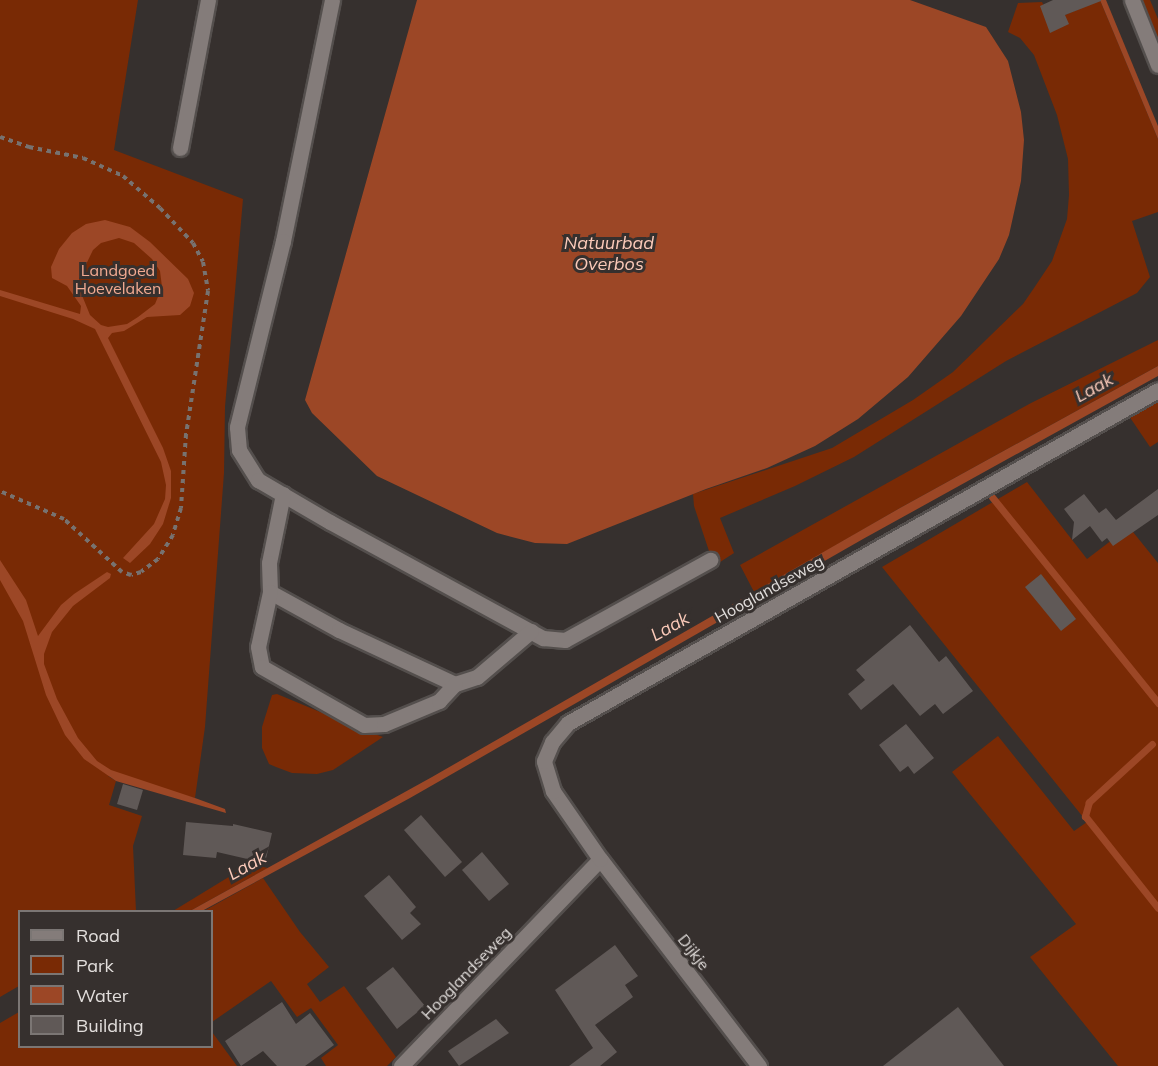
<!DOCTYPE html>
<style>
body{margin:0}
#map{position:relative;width:1158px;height:1066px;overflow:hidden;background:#36302e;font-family:Mulish,sans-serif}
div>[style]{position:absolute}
.green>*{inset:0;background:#792a05}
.water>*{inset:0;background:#9c4726}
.stream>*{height:7px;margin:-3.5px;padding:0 3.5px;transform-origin:3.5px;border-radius:3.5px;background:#9c4726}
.building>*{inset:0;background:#605957}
.path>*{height:4px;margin-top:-2px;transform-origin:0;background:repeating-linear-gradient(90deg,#777270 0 4.5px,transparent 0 9px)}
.roads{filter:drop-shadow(2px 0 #544f4d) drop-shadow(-2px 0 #544f4d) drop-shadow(0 2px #544f4d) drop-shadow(0 -2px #544f4d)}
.minor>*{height:15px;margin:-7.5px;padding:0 7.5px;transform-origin:7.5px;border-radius:7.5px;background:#847c7a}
span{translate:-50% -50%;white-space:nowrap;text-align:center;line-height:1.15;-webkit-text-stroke:6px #36302e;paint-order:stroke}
.park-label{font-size:16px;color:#f2aa91}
.street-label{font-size:16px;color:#e2dedc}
.water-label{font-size:18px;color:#fbcab9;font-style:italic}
.legend{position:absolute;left:18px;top:910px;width:195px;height:138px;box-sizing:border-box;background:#36302e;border:2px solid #7b7674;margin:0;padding:8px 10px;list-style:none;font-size:18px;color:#e2dedc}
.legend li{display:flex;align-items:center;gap:12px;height:30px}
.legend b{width:30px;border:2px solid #7b7674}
</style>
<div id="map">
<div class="green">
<div style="clip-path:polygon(0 0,138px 0,114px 150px,243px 199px,225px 407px,224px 473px,205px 727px,195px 798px,108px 776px,116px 781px,109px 805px,142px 816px,133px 846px,136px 911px,20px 912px,19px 986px,0 997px)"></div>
<div style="clip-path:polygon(1100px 0,1158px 139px,1158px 212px,1132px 221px,1150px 277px,1137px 293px,1006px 361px,854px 457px,795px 486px,720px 518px,734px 553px,714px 566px,694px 506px,693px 494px,832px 448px,913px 400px,953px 372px,1023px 304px,1034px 288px,1052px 261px,1067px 219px,1069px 195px,1068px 159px,1057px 115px,1034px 55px,1020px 38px,1008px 32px,1018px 3px,1042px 2px,1051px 21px)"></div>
<div style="clip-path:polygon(1139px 0,1150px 0,1158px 19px,1158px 48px)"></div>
<div style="clip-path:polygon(1158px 340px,1158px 366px,900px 508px,755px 592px,753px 590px,740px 565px,1031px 403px)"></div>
<div style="clip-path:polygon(1158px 400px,1158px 442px,1150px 447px,1129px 416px)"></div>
<div style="clip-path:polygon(1027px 482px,1087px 559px,1129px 527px,1158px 563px,1158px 1066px,1118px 1066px,1030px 957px,1076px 924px,952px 772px,998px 736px,1074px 831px,1087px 822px,882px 567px)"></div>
<div style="clip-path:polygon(277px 694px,361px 729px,383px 737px,333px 770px,317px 774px,292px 773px,276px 767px,269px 764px,262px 748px,262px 727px,272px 695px)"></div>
<div style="clip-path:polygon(250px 864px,268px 868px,190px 911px,173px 911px)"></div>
<div style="clip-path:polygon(263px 878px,300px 932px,329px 967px,307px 984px,320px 1002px,344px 986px,396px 1057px,387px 1066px,326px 1066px,321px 1058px,338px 1045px,311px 1008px,297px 1017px,271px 981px,212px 1022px,212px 912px,202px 912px)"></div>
<div style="clip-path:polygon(19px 1012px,20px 1046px,212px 1046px,212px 1032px,237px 1066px,0 1066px,0 1023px)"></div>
</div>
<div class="water">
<div style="clip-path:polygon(417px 0,910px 0,986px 27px,1008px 61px,1021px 112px,1024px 140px,1021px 181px,1009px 235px,999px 259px,961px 316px,908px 377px,858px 419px,815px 446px,767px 468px,706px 489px,567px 544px,535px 543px,497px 533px,377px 476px,312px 413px,305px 400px)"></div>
<div style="clip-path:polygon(1100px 0,1106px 0,1158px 126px,1158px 139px)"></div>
<div style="clip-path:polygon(evenodd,105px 220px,130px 227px,150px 242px,188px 279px,194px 293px,190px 306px,180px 315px,147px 317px,124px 331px,112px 333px,108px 338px,163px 448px,171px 471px,171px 498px,163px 524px,150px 544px,130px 563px,123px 558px,154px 524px,165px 499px,166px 485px,161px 462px,95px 329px,73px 319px,0 296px,0 290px,80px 314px,81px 306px,67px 286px,52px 278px,51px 267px,59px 249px,72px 233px,86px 224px,105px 220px,119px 238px,134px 243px,152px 259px,160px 271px,162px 287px,155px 304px,138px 317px,127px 324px,108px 327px,101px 325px,90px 315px,79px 288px,79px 279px,93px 250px,101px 243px,119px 238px)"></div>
<div style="clip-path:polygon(1158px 366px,1158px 376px,863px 539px,410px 798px,202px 911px,190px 911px,432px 777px,900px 508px)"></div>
<div style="clip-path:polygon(0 560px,26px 600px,38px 636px,61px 605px,74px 594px,107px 572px,111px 574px,110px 578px,73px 606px,52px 632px,44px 654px,44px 664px,57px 699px,78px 738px,97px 761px,111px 770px,195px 798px,225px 809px,226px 813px,116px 781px,84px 759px,65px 735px,46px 695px,23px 621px,0 580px)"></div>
</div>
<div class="stream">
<div style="left:992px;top:497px;width:265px;rotate:51.1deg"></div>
<div style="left:1152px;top:744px;width:86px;rotate:137.4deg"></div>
<div style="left:1089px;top:802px;width:15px;rotate:106deg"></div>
<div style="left:1085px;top:816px;width:117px;rotate:51.6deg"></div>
</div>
<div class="building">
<div style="clip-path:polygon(1053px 0,1101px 0,1101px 1px,1065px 15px,1069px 24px,1050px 33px,1040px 6px)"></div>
<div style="clip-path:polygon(1158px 489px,1158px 515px,1113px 546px,1107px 538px,1102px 542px,1090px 526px,1072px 540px,1074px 522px,1064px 509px,1084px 494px,1099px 513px,1106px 508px,1116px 520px)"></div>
<div style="clip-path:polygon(1041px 574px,1076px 619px,1061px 631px,1025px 587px)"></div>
<div style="clip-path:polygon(910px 625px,939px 662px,946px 656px,973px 691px,943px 714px,935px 704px,920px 716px,893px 684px,861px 710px,848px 694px,865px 680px,856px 670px)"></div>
<div style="clip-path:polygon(906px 724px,934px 758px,914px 774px,908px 766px,900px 772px,879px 745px)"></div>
<div style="clip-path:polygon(123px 784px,143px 790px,137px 810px,117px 804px)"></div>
<div style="clip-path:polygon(421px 815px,462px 862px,445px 877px,404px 830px)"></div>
<div style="clip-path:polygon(186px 822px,233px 826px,233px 824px,272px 833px,265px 863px,217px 852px,216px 858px,183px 855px)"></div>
<div style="clip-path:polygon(482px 852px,509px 884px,489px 901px,462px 870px)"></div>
<div style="clip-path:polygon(389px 875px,416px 907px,410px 913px,421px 924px,402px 940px,364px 896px)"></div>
<div style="clip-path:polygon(615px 945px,638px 976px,625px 985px,633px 997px,595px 1025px,617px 1052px,600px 1066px,569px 1066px,593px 1048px,555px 990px)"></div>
<div style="clip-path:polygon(393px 967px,425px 1006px,397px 1029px,366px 988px)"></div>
<div style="clip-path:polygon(282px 1002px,296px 1024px,310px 1013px,334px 1045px,305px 1066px,277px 1066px,263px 1051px,241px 1066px,225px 1041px)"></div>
<div style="clip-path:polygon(958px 1007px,1004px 1066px,883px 1066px)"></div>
<div style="clip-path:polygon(496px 1019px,509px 1033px,459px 1066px,448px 1051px)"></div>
</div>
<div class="path">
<div style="left:0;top:137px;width:31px;rotate:19deg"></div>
<div style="left:29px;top:147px;width:55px;rotate:11.5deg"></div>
<div style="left:83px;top:158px;width:44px;rotate:24.2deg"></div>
<div style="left:123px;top:176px;width:49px;rotate:40.9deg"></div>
<div style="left:160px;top:208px;width:48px;rotate:46.7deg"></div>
<div style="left:193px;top:243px;width:21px;rotate:62deg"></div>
<div style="left:203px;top:262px;width:29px;rotate:80deg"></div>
<div style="left:208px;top:291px;width:145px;rotate:98.7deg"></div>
<div style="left:186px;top:434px;width:74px;rotate:93.9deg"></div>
<div style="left:181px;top:508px;width:28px;rotate:107deg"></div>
<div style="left:173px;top:535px;width:28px;rotate:122deg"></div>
<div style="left:158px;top:559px;width:21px;rotate:143deg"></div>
<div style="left:141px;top:572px;width:10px;rotate:163deg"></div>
<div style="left:131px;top:575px;width:9px;rotate:-162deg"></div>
<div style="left:122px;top:572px;width:79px;rotate:-137.6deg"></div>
<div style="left:64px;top:519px;width:70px;rotate:-156.4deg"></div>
</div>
<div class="roads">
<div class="minor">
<div style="left:332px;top:0;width:246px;rotate:101.5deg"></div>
<div style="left:283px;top:241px;width:192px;rotate:103.9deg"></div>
<div style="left:237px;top:427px;width:23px;rotate:85deg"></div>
<div style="left:239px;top:450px;width:36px;rotate:58deg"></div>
<div style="left:258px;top:480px;width:83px;rotate:30.3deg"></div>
<div style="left:330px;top:522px;width:243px;rotate:28.6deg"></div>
<div style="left:543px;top:638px;width:22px;rotate:5deg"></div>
<div style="left:565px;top:640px;width:166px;rotate:-28.9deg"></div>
<div style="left:1132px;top:0;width:70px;rotate:68.2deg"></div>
<div style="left:180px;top:148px;width:151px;rotate:-79.3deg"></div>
<div style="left:283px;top:494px;width:70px;rotate:101.5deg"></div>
<div style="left:269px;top:563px;width:29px;rotate:88deg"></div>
<div style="left:270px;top:592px;width:79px;rotate:28.8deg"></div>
<div style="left:339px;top:630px;width:128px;rotate:25deg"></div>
<div style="left:455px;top:684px;width:23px;rotate:-18deg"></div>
<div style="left:477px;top:677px;width:71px;rotate:-40.4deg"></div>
<div style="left:270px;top:592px;width:56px;rotate:102.3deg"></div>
<div style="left:258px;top:647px;width:20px;rotate:79deg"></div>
<div style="left:262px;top:667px;width:117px;rotate:29.6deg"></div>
<div style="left:364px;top:725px;width:20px;rotate:-3deg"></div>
<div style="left:384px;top:724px;width:60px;rotate:-22.7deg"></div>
<div style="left:439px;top:701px;width:23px;rotate:-47deg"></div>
<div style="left:401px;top:1066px;width:287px;rotate:-46.1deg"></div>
<div style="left:759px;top:1066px;width:261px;rotate:-127.5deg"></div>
<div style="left:600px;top:859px;width:83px;rotate:-124.7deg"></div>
<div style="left:553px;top:791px;width:31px;rotate:-107deg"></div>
<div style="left:544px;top:761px;width:21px;rotate:-67deg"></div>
<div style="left:552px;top:742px;width:25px;rotate:-50deg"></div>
<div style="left:568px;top:723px;width:677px;rotate:-29.44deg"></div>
</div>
</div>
<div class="park-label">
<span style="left:118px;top:279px">Landgoed<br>Hoevelaken</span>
</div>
<div class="street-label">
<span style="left:769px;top:589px;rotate:-29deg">Hooglandseweg</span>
<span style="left:694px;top:952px;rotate:52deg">Dijkje</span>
<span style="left:466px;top:973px;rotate:-46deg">Hooglandseweg</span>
</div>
<div class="water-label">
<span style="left:609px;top:254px">Natuurbad<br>Overbos</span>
<span style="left:1094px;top:388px;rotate:-29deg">Laak</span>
<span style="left:670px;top:627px;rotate:-29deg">Laak</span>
<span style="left:247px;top:866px;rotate:-29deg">Laak</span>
</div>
<ul class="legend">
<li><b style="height:8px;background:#847c7a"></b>Road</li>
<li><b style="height:16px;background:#792a05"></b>Park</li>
<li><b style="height:16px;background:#9c4726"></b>Water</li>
<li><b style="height:16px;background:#605957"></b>Building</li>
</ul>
</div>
